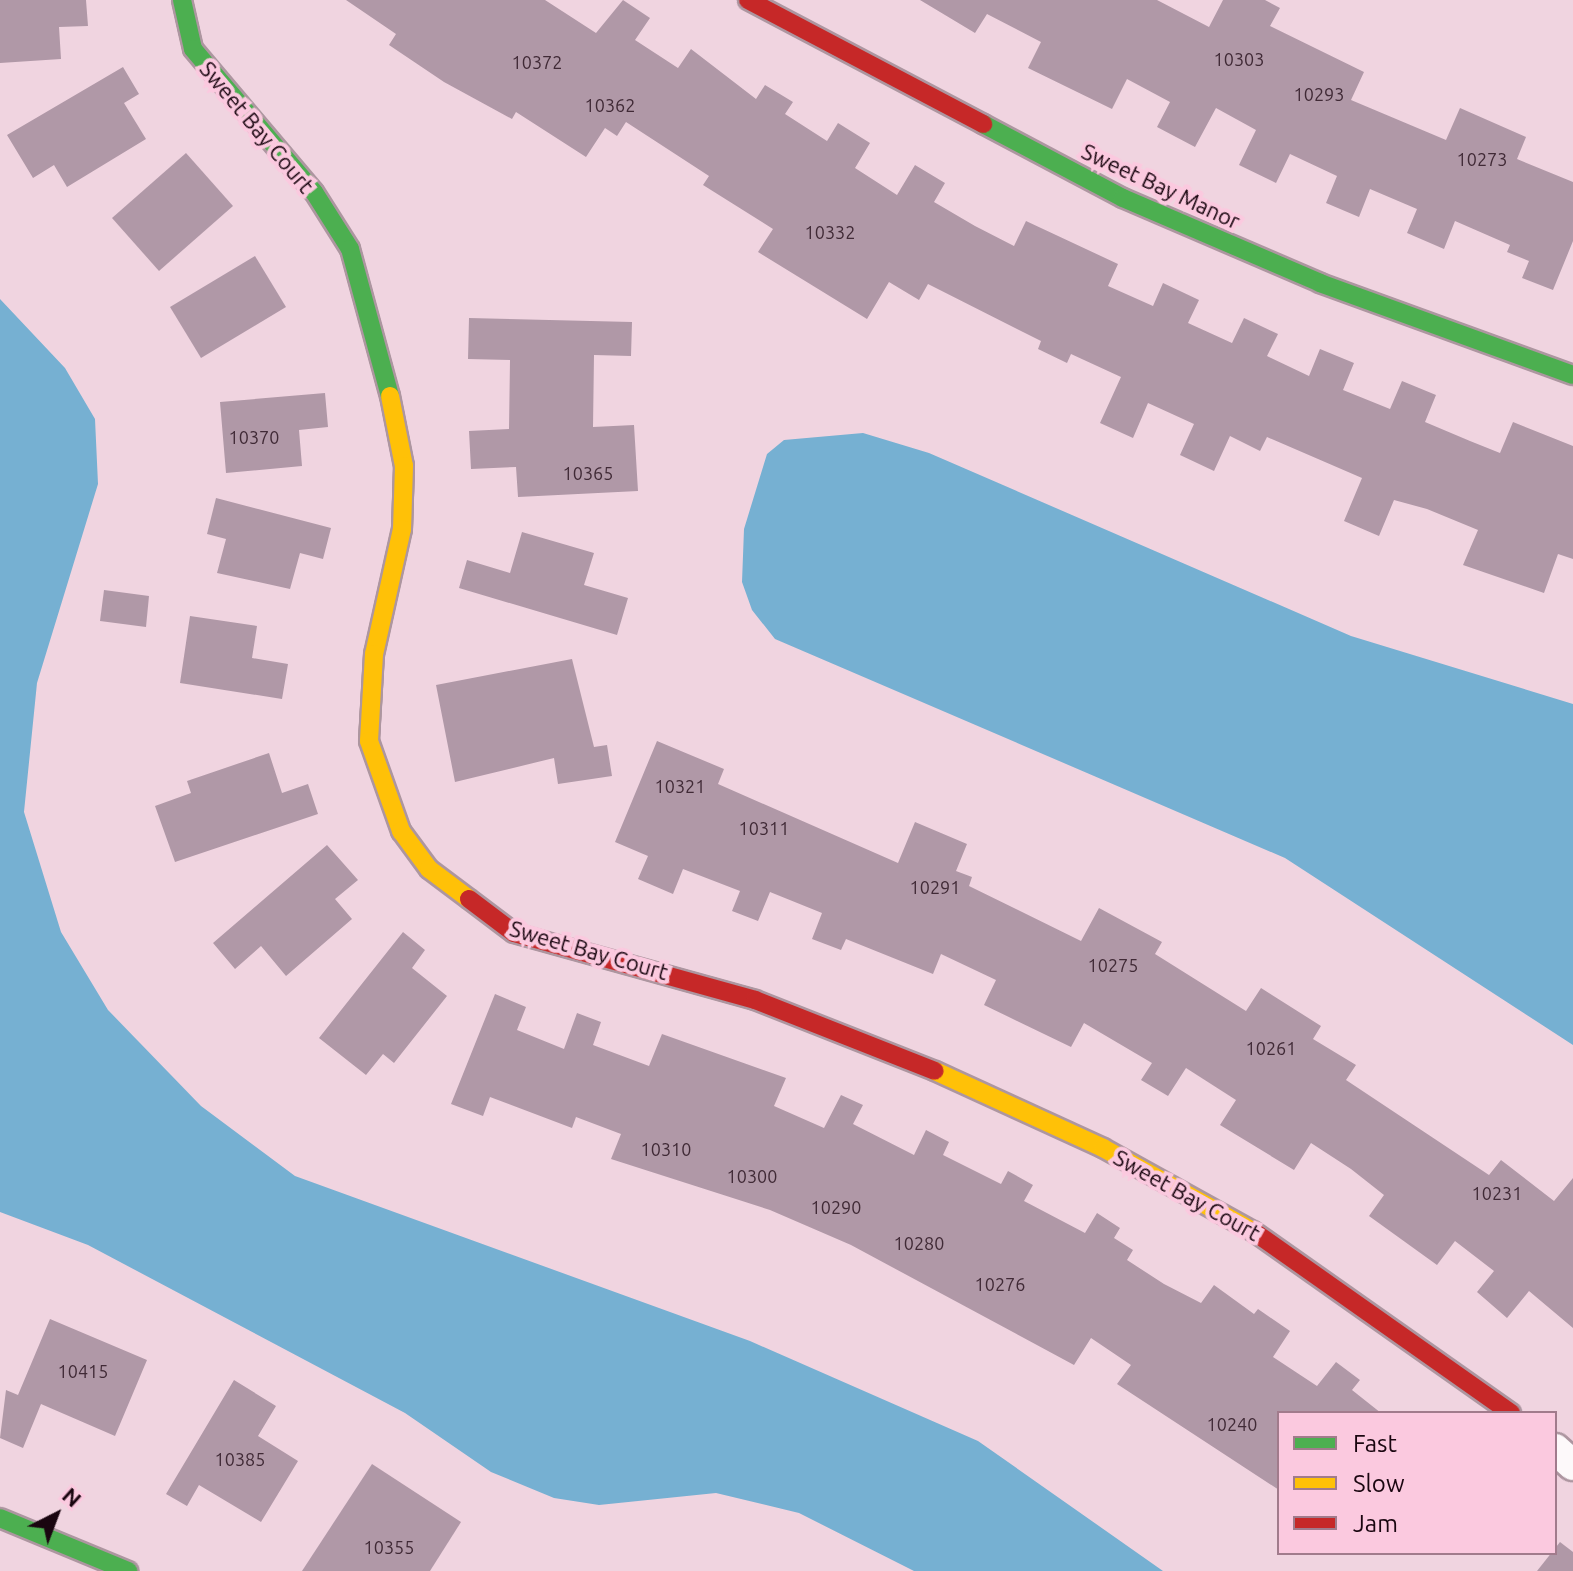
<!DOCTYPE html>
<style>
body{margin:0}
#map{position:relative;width:1573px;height:1571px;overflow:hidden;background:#f0d4e0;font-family:Ubuntu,sans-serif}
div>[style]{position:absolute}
.water>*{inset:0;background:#76b0d2}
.building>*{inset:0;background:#b098a7}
.roads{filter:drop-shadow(2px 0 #ad96a0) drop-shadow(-2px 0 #ad96a0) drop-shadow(0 2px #ad96a0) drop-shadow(0 -2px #ad96a0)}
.street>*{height:30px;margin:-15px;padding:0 15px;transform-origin:15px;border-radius:15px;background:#fdf9fa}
.fast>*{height:18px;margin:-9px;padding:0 9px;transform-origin:9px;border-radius:9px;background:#4caf50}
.slow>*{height:18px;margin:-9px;padding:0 9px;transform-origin:9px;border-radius:9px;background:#ffc107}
.jam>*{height:18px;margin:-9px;padding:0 9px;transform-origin:9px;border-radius:9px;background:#c62828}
span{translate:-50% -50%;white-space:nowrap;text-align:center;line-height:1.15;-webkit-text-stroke:8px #fbc9df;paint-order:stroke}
.number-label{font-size:18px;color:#402a36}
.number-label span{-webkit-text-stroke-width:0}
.street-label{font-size:22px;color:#1a0610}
.legend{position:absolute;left:1277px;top:1411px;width:280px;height:144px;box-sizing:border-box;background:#fbc9df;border:2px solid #a17b8c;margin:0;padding:10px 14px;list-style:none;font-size:24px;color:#1a0610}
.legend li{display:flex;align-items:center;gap:16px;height:40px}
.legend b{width:40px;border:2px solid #a17b8c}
.north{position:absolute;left:16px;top:1475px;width:80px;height:80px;-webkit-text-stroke:6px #fbc9df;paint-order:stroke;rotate:42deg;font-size:22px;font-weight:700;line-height:32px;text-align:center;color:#1a0610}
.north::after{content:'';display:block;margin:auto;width:28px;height:36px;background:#1a0610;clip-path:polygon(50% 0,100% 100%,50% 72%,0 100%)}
</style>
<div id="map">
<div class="water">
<div style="clip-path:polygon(0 299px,65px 368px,95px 419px,98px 484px,37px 683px,24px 812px,61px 932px,108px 1010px,201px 1106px,295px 1176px,750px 1341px,978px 1441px,1163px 1571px,914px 1571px,799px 1513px,716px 1493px,599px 1505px,554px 1498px,491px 1472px,405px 1413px,88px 1245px,0 1212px)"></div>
<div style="clip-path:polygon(863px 433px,929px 453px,1351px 636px,1573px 704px,1573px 1045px,1285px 858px,775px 639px,752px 610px,742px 582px,744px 529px,767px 454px,784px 440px)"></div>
</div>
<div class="building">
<div style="clip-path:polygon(0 0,86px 0,88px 26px,59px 27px,61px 59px,0 63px)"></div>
<div style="clip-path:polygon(346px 0,545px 0,596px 33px,623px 0,650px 18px,635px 40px,678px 68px,691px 49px,756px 99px,765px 85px,793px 102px,785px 114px,827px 141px,838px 123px,870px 143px,855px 168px,897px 195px,915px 165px,945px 183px,934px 202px,975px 226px,1014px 246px,1026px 221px,1118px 264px,1108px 286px,1153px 306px,1163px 283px,1199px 300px,1188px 323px,1232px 343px,1244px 318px,1278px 334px,1267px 356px,1309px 376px,1320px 349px,1354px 363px,1343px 390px,1390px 409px,1402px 381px,1436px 395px,1425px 422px,1470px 441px,1500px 453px,1513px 422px,1573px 446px,1573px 559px,1558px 554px,1544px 593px,1463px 565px,1478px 530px,1427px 509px,1394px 500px,1379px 536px,1344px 521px,1362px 478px,1267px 437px,1260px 451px,1230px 436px,1214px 471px,1180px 455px,1194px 424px,1148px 403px,1133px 438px,1100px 423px,1121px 377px,1071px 354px,1067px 363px,1038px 349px,1041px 341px,928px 284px,919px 300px,889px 282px,867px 319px,758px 252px,773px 229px,703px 185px,709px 176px,626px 122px,617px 136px,605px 128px,586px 157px,516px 112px,512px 119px,444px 82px,389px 45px,396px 34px)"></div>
<div style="clip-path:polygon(920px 0,1157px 0,1209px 27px,1223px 0,1265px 0,1280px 8px,1270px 26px,1364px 72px,1351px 100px,1446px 140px,1460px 108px,1526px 137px,1517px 159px,1573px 182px,1573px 241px,1553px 290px,1522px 278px,1529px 261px,1507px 252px,1510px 245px,1455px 221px,1444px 249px,1407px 233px,1417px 209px,1370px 189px,1359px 217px,1326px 203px,1337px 176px,1290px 154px,1276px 183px,1239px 165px,1256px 130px,1216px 108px,1195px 147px,1157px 127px,1170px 102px,1127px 79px,1112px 109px,1028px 68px,1041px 42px,987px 14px,975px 33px)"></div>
<div style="clip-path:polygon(123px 67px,139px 94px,124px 103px,146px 139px,67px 187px,54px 165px,33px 178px,7px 135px)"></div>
<div style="clip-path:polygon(186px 153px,233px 206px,159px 271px,112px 218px)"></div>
<div style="clip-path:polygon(255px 256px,286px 307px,201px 358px,170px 307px)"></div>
<div style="clip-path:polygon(469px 318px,632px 322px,631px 356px,594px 355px,593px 427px,634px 425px,638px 491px,518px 497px,516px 467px,471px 469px,469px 431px,509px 429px,510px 360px,468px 359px)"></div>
<div style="clip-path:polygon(325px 393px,328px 427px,299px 430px,302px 466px,226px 473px,220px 402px)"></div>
<div style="clip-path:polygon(216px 498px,331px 528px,323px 559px,300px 553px,290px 589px,217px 573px,226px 539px,207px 534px)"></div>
<div style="clip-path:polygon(522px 532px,594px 553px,584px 585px,628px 598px,617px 635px,459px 588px,467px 560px,510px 573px)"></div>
<div style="clip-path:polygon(104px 590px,149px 596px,146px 627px,100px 621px)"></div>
<div style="clip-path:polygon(190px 616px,257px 626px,252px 658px,288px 664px,282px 699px,180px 683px)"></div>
<div style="clip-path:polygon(572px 659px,594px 747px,607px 745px,612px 776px,558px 784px,554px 758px,455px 782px,436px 685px)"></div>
<div style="clip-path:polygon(657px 741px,724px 769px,718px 784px,898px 863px,915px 822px,967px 844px,956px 871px,972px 877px,969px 886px,1081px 941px,1099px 908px,1162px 942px,1155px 954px,1246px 1011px,1261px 988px,1321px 1026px,1313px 1039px,1356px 1065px,1346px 1080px,1489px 1175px,1501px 1160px,1554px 1201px,1573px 1178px,1573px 1328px,1529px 1291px,1507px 1318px,1477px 1292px,1494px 1271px,1455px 1241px,1437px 1265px,1369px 1216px,1384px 1195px,1351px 1169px,1311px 1143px,1294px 1170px,1220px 1125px,1236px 1100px,1186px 1068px,1168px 1096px,1141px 1080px,1152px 1063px,1084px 1023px,1071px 1047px,984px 1005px,996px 980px,941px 954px,933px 974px,846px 939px,841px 950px,812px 939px,822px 913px,770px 892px,758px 921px,732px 911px,740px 891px,683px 869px,673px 894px,638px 879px,648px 856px,615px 842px)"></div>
<div style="clip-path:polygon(269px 753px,282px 793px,308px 784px,318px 814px,175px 862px,155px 806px,191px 793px,187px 781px)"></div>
<div style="clip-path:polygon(327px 845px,358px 880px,335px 899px,352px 919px,286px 976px,261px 946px,235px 969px,213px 943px)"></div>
<div style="clip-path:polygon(403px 932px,425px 950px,412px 968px,447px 996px,394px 1063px,383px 1054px,366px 1075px,319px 1038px)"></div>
<div style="clip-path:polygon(495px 994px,526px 1007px,517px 1030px,564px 1049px,577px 1013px,601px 1022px,593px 1045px,649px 1066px,662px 1034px,786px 1078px,774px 1106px,824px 1128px,841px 1095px,863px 1105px,853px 1124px,914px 1155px,926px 1130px,949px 1142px,943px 1155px,1001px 1184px,1008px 1171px,1033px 1185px,1024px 1201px,1085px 1233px,1097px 1213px,1120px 1228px,1114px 1238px,1133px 1250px,1127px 1260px,1164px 1284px,1201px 1303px,1214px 1285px,1254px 1314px,1258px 1309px,1290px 1331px,1273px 1357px,1317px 1386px,1336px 1362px,1360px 1380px,1352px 1390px,1381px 1413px,1279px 1413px,1279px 1490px,1117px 1384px,1131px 1365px,1091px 1338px,1074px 1365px,851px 1245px,770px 1210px,611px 1159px,621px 1134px,576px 1117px,572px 1128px,490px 1097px,483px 1116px,451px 1104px)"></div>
<div style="clip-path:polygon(50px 1319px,147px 1360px,115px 1436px,41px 1404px,23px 1448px,0 1438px,6px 1390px,18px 1395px)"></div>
<div style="clip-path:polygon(234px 1380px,276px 1406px,258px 1436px,298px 1461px,261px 1522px,199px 1485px,187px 1506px,166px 1494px)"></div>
<div style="clip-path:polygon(372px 1464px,461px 1522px,430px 1571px,302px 1571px)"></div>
<div style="clip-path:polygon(1560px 1542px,1573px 1552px,1573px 1571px,1537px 1571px)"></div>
</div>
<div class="roads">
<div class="street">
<div style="left:1555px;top:1449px;width:24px;rotate:42deg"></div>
</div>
<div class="fast">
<div style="left:182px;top:0;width:50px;rotate:77.3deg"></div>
<div style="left:193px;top:49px;width:187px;rotate:49.8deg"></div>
<div style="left:314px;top:192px;width:67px;rotate:57.7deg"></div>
<div style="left:350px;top:249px;width:152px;rotate:74.8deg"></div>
<div style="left:983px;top:124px;width:158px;rotate:27.9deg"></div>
<div style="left:1123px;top:198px;width:215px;rotate:23.3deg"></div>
<div style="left:1320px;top:283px;width:269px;rotate:20deg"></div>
<div style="left:0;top:1518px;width:139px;rotate:22.5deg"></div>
</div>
<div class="slow">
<div style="left:390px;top:396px;width:71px;rotate:78.7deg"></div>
<div style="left:404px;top:466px;width:63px;rotate:91.8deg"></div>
<div style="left:402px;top:529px;width:128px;rotate:102.6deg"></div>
<div style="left:374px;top:654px;width:87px;rotate:93.3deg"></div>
<div style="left:369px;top:741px;width:96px;rotate:70.4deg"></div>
<div style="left:401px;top:831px;width:47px;rotate:53.6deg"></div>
<div style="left:429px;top:869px;width:50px;rotate:36.9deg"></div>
<div style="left:935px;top:1071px;width:185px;rotate:24.6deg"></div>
<div style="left:1103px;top:1148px;width:171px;rotate:29deg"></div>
</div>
<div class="jam">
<div style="left:748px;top:0;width:266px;rotate:27.8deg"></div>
<div style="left:469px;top:899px;width:56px;rotate:37.1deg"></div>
<div style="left:514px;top:933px;width:250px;rotate:15.5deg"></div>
<div style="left:755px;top:1000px;width:193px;rotate:21.5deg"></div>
<div style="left:1253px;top:1231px;width:316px;rotate:35.2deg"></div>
</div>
</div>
<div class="number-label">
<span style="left:1239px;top:59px">10303</span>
<span style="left:537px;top:62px">10372</span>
<span style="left:1319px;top:94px">10293</span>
<span style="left:610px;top:105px">10362</span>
<span style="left:1482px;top:159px">10273</span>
<span style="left:830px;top:232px">10332</span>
<span style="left:254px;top:437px">10370</span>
<span style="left:588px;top:473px">10365</span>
<span style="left:680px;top:786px">10321</span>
<span style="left:764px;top:828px">10311</span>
<span style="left:935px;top:887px">10291</span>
<span style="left:1113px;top:965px">10275</span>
<span style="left:1271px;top:1048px">10261</span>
<span style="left:666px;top:1149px">10310</span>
<span style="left:752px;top:1176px">10300</span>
<span style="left:1497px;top:1193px">10231</span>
<span style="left:836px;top:1207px">10290</span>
<span style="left:919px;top:1243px">10280</span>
<span style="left:1000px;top:1284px">10276</span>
<span style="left:83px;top:1371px">10415</span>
<span style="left:1232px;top:1424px">10240</span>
<span style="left:240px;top:1459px">10385</span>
<span style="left:389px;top:1547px">10355</span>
</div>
<div class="street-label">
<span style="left:257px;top:127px;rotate:50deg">Sweet Bay Court</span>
<span style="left:1161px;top:186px;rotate:25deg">Sweet Bay Manor</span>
<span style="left:589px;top:950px;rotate:16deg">Sweet Bay Court</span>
<span style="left:1187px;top:1195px;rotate:29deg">Sweet Bay Court</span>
</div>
<ul class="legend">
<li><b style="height:10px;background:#4caf50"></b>Fast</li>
<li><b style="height:10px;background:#ffc107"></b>Slow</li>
<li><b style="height:10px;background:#c62828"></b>Jam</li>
</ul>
<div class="north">N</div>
</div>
